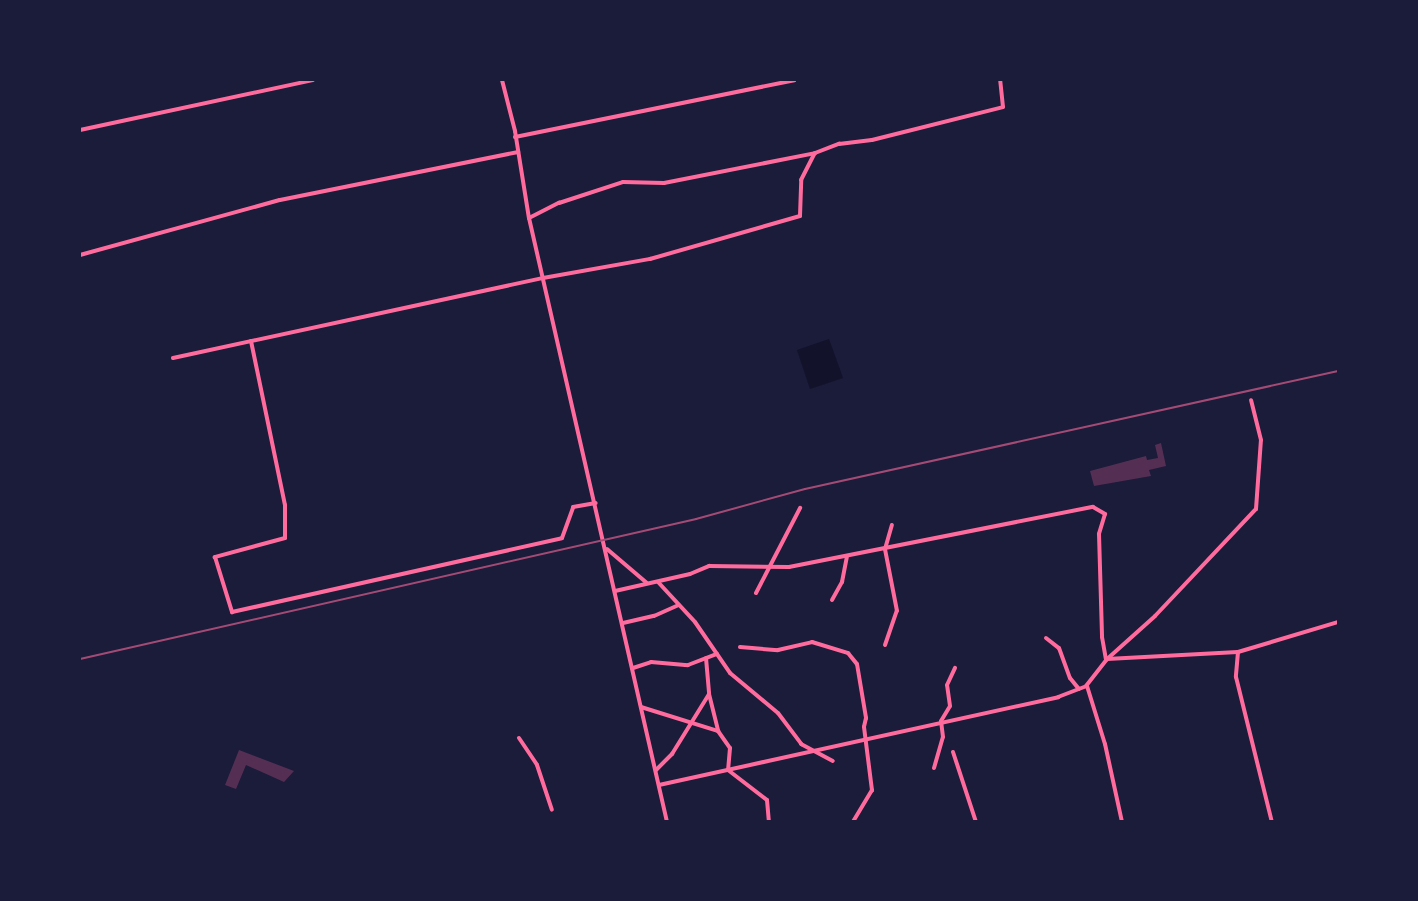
<!DOCTYPE html>
<style>
body{margin:0}
#map{position:relative;width:1418px;height:901px;overflow:hidden;background:#1b1b3a;font-family:"DejaVu Sans",sans-serif}
div>[style]{position:absolute}
.water>*{inset:0;background:#12122b}
.building>*{inset:0;background:#542f53}
.minor>*{height:4px;margin:-2px;padding:0 2px;transform-origin:2px;border-radius:2px;background:#ff6b9d}
.rail>*{height:2px;margin:-1px;padding:0 1px;transform-origin:1px;border-radius:1px;background:#a44b75}
span{translate:-50% -50%;white-space:nowrap;text-align:center;line-height:1.15;-webkit-text-stroke:4.5px #1b1b3a;paint-order:stroke}
.frame{position:absolute;inset:0;border:81px solid #1b1b3a;pointer-events:none}
</style>
<div id="map">
<div class="water">
<div style="clip-path:polygon(829px 339px,843px 378px,810px 389px,797px 350px)"></div>
</div>
<div class="building">
<div style="clip-path:polygon(1161px 443px,1166px 466px,1149px 470px,1151px 476px,1094px 486px,1090px 471px,1146px 456px,1147px 460px,1158px 458px,1155px 445px)"></div>
<div style="clip-path:polygon(239px 750px,294px 771px,284px 782px,246px 765px,236px 789px,225px 785px)"></div>
</div>
<div class="minor">
<div style="left:502px;top:80px;width:53px;rotate:75.7deg"></div>
<div style="left:515px;top:131px;width:88px;rotate:80.9deg"></div>
<div style="left:529px;top:218px;width:620px;rotate:77.13deg"></div>
<div style="left:80px;top:130px;width:238px;rotate:-12.1deg"></div>
<div style="left:515px;top:137px;width:285px;rotate:-11.5deg"></div>
<div style="left:529px;top:218px;width:34px;rotate:-27deg"></div>
<div style="left:559px;top:203px;width:67px;rotate:-18.2deg"></div>
<div style="left:623px;top:182px;width:41px;rotate:1.4deg"></div>
<div style="left:664px;top:183px;width:154px;rotate:-11.2deg"></div>
<div style="left:815px;top:153px;width:26px;rotate:-21deg"></div>
<div style="left:839px;top:144px;width:33px;rotate:-7deg"></div>
<div style="left:872px;top:140px;width:135px;rotate:-14.1deg"></div>
<div style="left:1003px;top:107px;width:27px;rotate:-96deg"></div>
<div style="left:80px;top:255px;width:207px;rotate:-15.4deg"></div>
<div style="left:280px;top:200px;width:243px;rotate:-11.4deg"></div>
<div style="left:251px;top:341px;width:167px;rotate:78.3deg"></div>
<div style="left:285px;top:505px;width:33px;rotate:90deg"></div>
<div style="left:285px;top:538px;width:73px;rotate:164.8deg"></div>
<div style="left:215px;top:557px;width:58px;rotate:72.8deg"></div>
<div style="left:232px;top:612px;width:338px;rotate:-12.6deg"></div>
<div style="left:562px;top:538px;width:33px;rotate:-70deg"></div>
<div style="left:573px;top:507px;width:23px;rotate:-10deg"></div>
<div style="left:173px;top:358px;width:379px;rotate:-12.2deg"></div>
<div style="left:543px;top:278px;width:109px;rotate:-10.1deg"></div>
<div style="left:650px;top:259px;width:156px;rotate:-16deg"></div>
<div style="left:800px;top:216px;width:36px;rotate:-88deg"></div>
<div style="left:801px;top:180px;width:30px;rotate:-63deg"></div>
<div style="left:607px;top:549px;width:52px;rotate:40.4deg"></div>
<div style="left:658px;top:582px;width:54px;rotate:47.2deg"></div>
<div style="left:695px;top:622px;width:62px;rotate:55.5deg"></div>
<div style="left:730px;top:673px;width:62px;rotate:39.8deg"></div>
<div style="left:778px;top:713px;width:39px;rotate:53deg"></div>
<div style="left:801px;top:744px;width:36px;rotate:28deg"></div>
<div style="left:615px;top:591px;width:77px;rotate:-12.8deg"></div>
<div style="left:690px;top:574px;width:21px;rotate:-23deg"></div>
<div style="left:709px;top:566px;width:80px;rotate:0.7deg"></div>
<div style="left:789px;top:567px;width:310px;rotate:-11.2deg"></div>
<div style="left:1093px;top:507px;width:14px;rotate:30deg"></div>
<div style="left:1105px;top:514px;width:21px;rotate:107deg"></div>
<div style="left:1099px;top:534px;width:103px;rotate:88.3deg"></div>
<div style="left:1102px;top:637px;width:22px;rotate:80deg"></div>
<div style="left:756px;top:593px;width:96px;rotate:-62.6deg"></div>
<div style="left:832px;top:600px;width:21px;rotate:-61deg"></div>
<div style="left:842px;top:582px;width:25px;rotate:-79deg"></div>
<div style="left:623px;top:623px;width:32px;rotate:-13deg"></div>
<div style="left:654px;top:616px;width:27px;rotate:-24deg"></div>
<div style="left:1046px;top:638px;width:16px;rotate:38deg"></div>
<div style="left:1059px;top:648px;width:32px;rotate:70deg"></div>
<div style="left:1070px;top:678px;width:14px;rotate:51deg"></div>
<div style="left:885px;top:645px;width:36px;rotate:-71deg"></div>
<div style="left:897px;top:611px;width:63px;rotate:-101deg"></div>
<div style="left:885px;top:549px;width:25px;rotate:-74deg"></div>
<div style="left:740px;top:647px;width:38px;rotate:5deg"></div>
<div style="left:778px;top:650px;width:35px;rotate:-13deg"></div>
<div style="left:812px;top:642px;width:38px;rotate:17deg"></div>
<div style="left:848px;top:653px;width:14px;rotate:51deg"></div>
<div style="left:857px;top:664px;width:55px;rotate:80.5deg"></div>
<div style="left:866px;top:718px;width:9px;rotate:103deg"></div>
<div style="left:864px;top:727px;width:64px;rotate:82.8deg"></div>
<div style="left:872px;top:790px;width:37px;rotate:121deg"></div>
<div style="left:1238px;top:652px;width:25px;rotate:95deg"></div>
<div style="left:1236px;top:677px;width:149px;rotate:76.1deg"></div>
<div style="left:706px;top:658px;width:36px;rotate:85deg"></div>
<div style="left:709px;top:694px;width:38px;rotate:76deg"></div>
<div style="left:1107px;top:659px;width:131px;rotate:-3.1deg"></div>
<div style="left:1238px;top:652px;width:104px;rotate:-16.7deg"></div>
<div style="left:633px;top:668px;width:19px;rotate:-18deg"></div>
<div style="left:651px;top:662px;width:37px;rotate:5deg"></div>
<div style="left:688px;top:665px;width:31px;rotate:-21deg"></div>
<div style="left:1087px;top:686px;width:61px;rotate:72.8deg"></div>
<div style="left:1105px;top:744px;width:80px;rotate:77.7deg"></div>
<div style="left:641px;top:707px;width:81px;rotate:17.3deg"></div>
<div style="left:718px;top:731px;width:21px;rotate:55deg"></div>
<div style="left:730px;top:748px;width:22px;rotate:95deg"></div>
<div style="left:728px;top:770px;width:49px;rotate:37.6deg"></div>
<div style="left:767px;top:800px;width:22px;rotate:85deg"></div>
<div style="left:519px;top:738px;width:32px;rotate:56deg"></div>
<div style="left:537px;top:765px;width:47px;rotate:71.6deg"></div>
<div style="left:953px;top:752px;width:74px;rotate:71.8deg"></div>
<div style="left:934px;top:768px;width:32px;rotate:-74deg"></div>
<div style="left:943px;top:737px;width:16px;rotate:-97deg"></div>
<div style="left:941px;top:721px;width:17px;rotate:-59deg"></div>
<div style="left:950px;top:706px;width:21px;rotate:-98deg"></div>
<div style="left:947px;top:685px;width:19px;rotate:-65deg"></div>
<div style="left:656px;top:770px;width:23px;rotate:-45deg"></div>
<div style="left:672px;top:754px;width:70px;rotate:-58.3deg"></div>
<div style="left:659px;top:785px;width:409px;rotate:-12.4deg"></div>
<div style="left:1058px;top:697px;width:30px;rotate:-21deg"></div>
<div style="left:1086px;top:686px;width:33px;rotate:-52deg"></div>
<div style="left:1106px;top:660px;width:66px;rotate:-41.9deg"></div>
<div style="left:1155px;top:616px;width:147px;rotate:-46.7deg"></div>
<div style="left:1256px;top:509px;width:69px;rotate:-85.9deg"></div>
<div style="left:1261px;top:440px;width:41px;rotate:-104deg"></div>
</div>
<div class="rail">
<div style="left:80px;top:659px;width:632px;rotate:-12.8deg"></div>
<div style="left:696px;top:519px;width:113px;rotate:-15.4deg"></div>
<div style="left:805px;top:489px;width:546px;rotate:-12.48deg"></div>
</div>
<div class="frame"></div>
</div>
